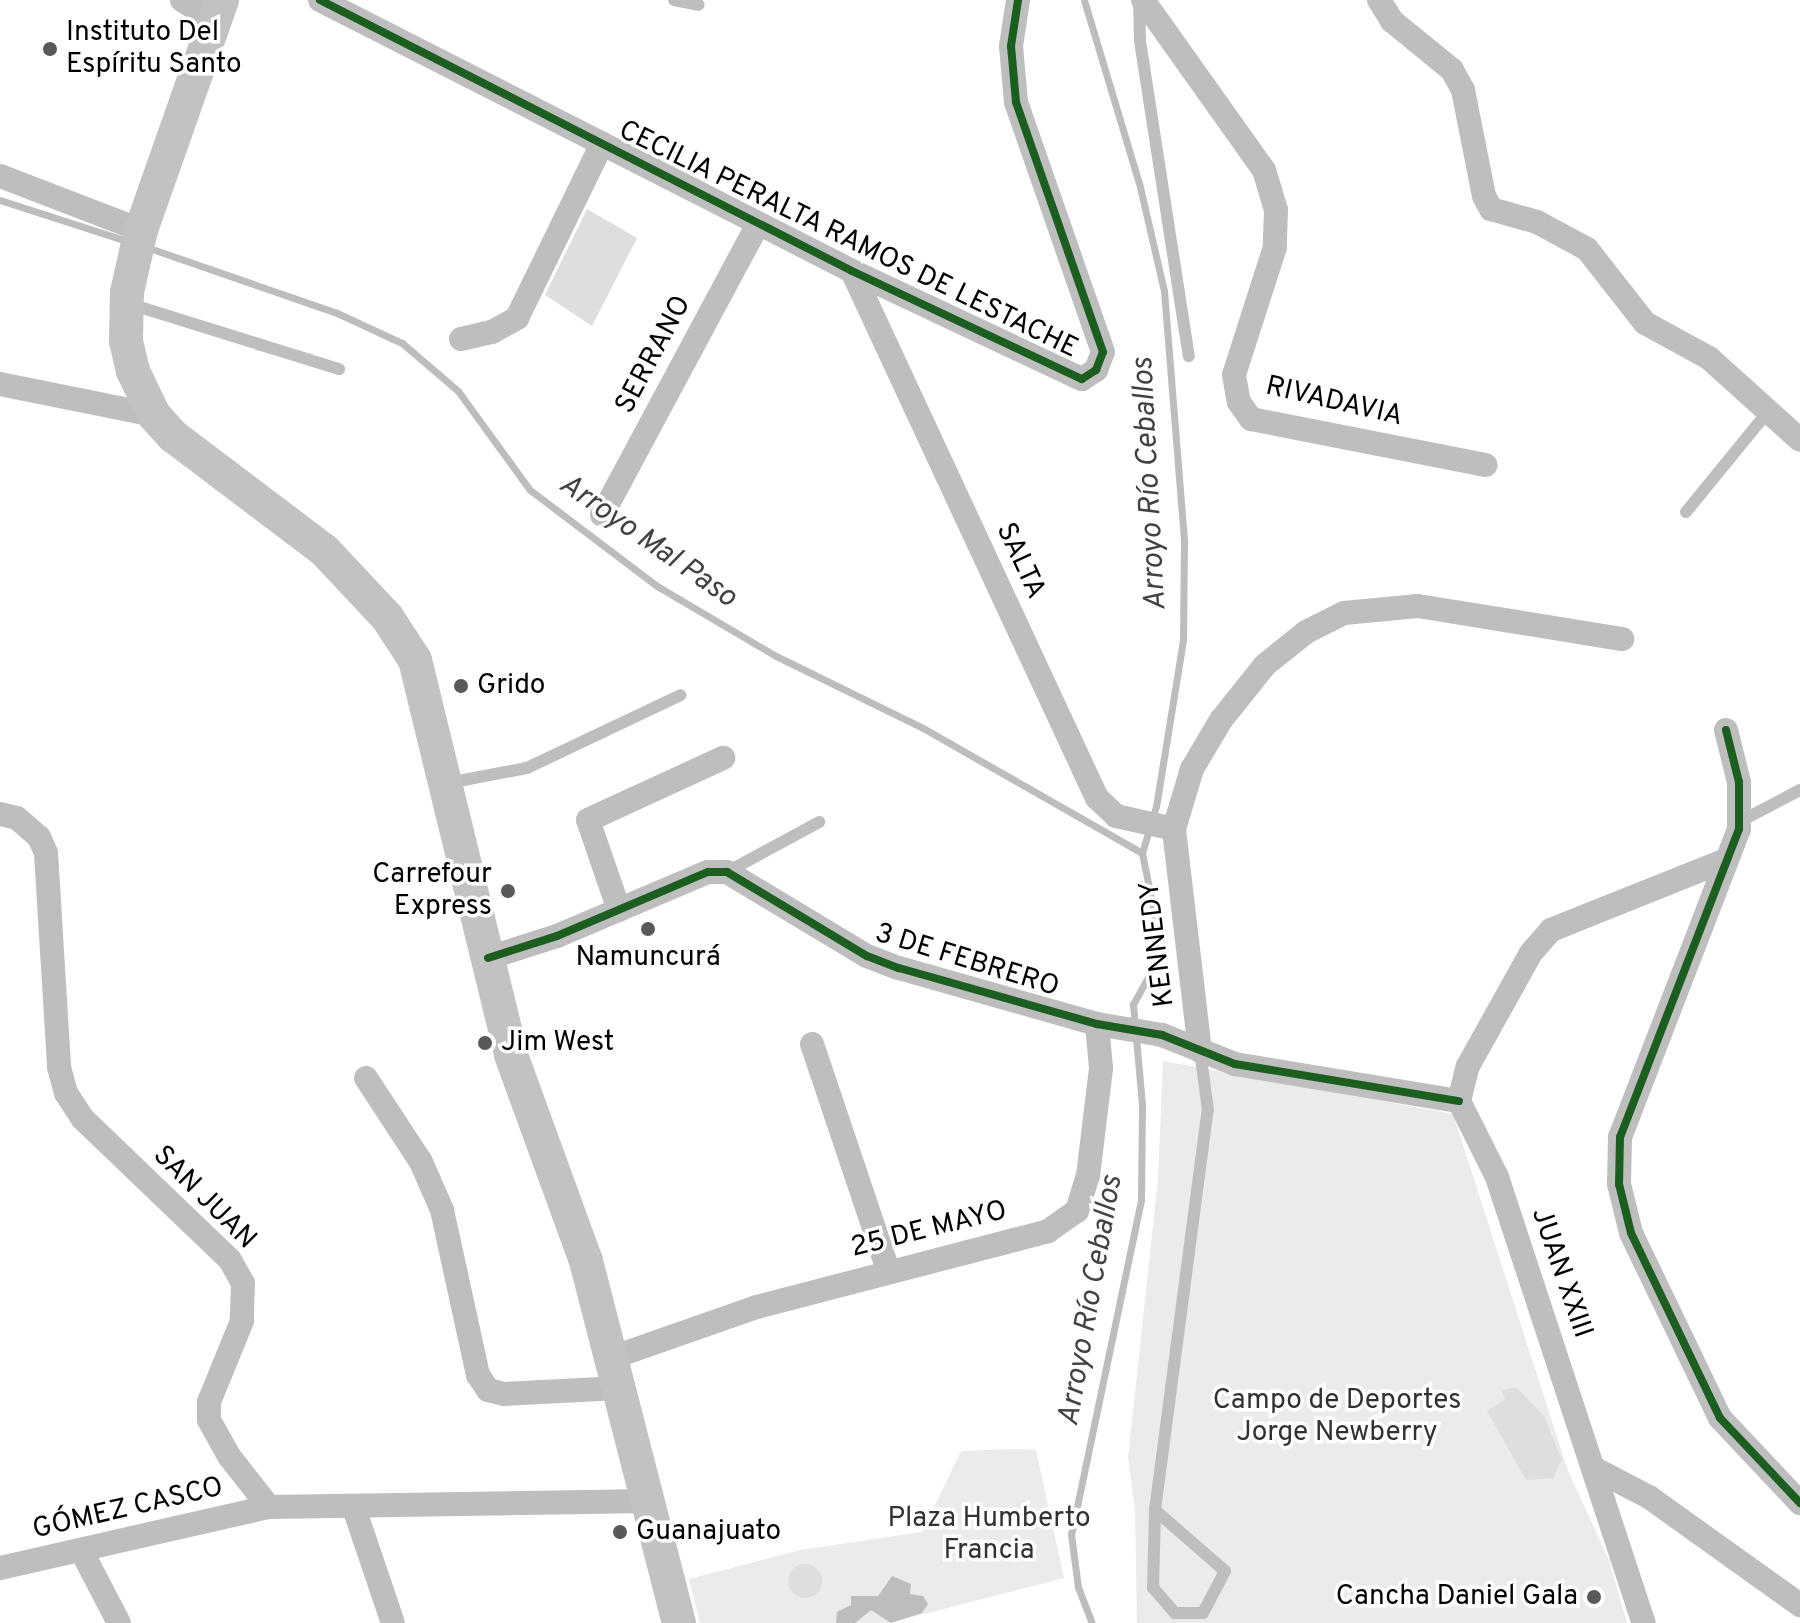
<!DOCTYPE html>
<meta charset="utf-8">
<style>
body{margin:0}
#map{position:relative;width:1800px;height:1623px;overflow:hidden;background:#fff;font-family:Overpass,sans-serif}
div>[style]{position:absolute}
.green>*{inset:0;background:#ebebeb}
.water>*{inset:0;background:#bdbdbd}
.stream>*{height:7px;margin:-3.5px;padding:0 3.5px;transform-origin:3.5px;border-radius:3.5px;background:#bdbdbd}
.building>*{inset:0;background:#dedede}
.round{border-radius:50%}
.lane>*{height:12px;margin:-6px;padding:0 6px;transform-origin:6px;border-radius:6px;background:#bebebe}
.street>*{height:24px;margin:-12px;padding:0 12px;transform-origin:12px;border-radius:12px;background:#bebebe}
.secondary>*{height:34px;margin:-17px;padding:0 17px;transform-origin:17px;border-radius:17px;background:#c2c2c2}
.cycleway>*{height:8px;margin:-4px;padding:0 4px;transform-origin:4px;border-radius:4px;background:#1b5e20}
.dots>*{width:22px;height:22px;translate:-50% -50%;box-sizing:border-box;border:4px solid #fff;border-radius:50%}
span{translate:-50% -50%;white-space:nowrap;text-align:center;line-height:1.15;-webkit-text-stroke:7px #fff;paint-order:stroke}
.poi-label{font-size:28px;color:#000}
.left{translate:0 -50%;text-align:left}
.right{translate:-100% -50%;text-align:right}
.street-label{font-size:28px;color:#000}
.park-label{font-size:28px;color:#313131}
.water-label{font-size:30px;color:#424242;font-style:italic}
</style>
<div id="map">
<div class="green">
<div style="clip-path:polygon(1163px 1061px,1453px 1114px,1568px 1471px,1609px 1560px,1627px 1623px,1137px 1623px,1135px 1510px,1128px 1458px,1158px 1179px)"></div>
<div style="clip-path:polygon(1015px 1449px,1036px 1450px,1064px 1578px,889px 1623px,700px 1623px,689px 1579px,800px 1550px,922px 1532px,961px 1451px)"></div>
</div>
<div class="water">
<div style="clip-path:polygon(892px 1576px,911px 1584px,910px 1594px,923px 1596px,928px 1604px,922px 1613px,891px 1623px,871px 1610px,855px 1623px,836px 1623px,837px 1612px,851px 1605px,851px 1596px,878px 1596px)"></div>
</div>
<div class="stream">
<div style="left:1084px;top:0;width:195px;rotate:73.3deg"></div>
<div style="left:1140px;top:187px;width:107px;rotate:77deg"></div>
<div style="left:1164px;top:291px;width:252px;rotate:85.4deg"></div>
<div style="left:1184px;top:542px;width:98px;rotate:90.6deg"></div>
<div style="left:1183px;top:640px;width:168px;rotate:99.2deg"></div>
<div style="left:1156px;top:806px;width:49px;rotate:106.6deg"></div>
<div style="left:1142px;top:853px;width:101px;rotate:78.6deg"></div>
<div style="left:1162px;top:952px;width:60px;rotate:119.1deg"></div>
<div style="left:1133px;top:1004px;width:100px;rotate:84.9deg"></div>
<div style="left:1142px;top:1104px;width:96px;rotate:90.6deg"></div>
<div style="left:1141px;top:1200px;width:341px;rotate:101.8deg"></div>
<div style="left:1071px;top:1534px;width:53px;rotate:82.5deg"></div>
<div style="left:1078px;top:1587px;width:39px;rotate:69deg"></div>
<div style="left:0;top:200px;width:133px;rotate:17.9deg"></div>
<div style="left:155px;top:250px;width:193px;rotate:19.1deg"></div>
<div style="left:337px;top:313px;width:72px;rotate:24.8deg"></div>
<div style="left:402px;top:343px;width:74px;rotate:40.6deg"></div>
<div style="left:458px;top:391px;width:122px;rotate:54deg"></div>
<div style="left:530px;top:490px;width:159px;rotate:37.1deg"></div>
<div style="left:657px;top:586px;width:138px;rotate:30.5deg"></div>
<div style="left:776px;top:656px;width:164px;rotate:26.1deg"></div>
<div style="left:923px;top:728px;width:252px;rotate:29.7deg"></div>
</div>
<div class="building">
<div style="clip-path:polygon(587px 209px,637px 238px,592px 326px,545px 295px)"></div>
<div style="clip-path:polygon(1516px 1387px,1544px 1416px,1562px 1460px,1553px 1478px,1526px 1480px,1487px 1411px,1505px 1399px,1502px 1390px)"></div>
<div class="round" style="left:788px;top:1564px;width:34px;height:34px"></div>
</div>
<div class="lane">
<div style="left:674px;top:0;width:25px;rotate:11deg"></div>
<div style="left:1139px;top:0;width:41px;rotate:88.6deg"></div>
<div style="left:1140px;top:41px;width:319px;rotate:81.2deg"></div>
<div style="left:130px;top:304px;width:219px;rotate:17.3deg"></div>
<div style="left:1686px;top:512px;width:133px;rotate:-50.8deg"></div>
<div style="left:448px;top:783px;width:80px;rotate:-10.8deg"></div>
<div style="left:527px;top:768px;width:170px;rotate:-25.4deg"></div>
<div style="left:1739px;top:822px;width:69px;rotate:-27.7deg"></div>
<div style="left:727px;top:872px;width:105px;rotate:-28.5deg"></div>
<div style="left:1155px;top:1510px;width:93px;rotate:41.1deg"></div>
<div style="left:1225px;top:1571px;width:47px;rotate:117.6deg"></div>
<div style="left:1203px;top:1613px;width:28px;rotate:180deg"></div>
<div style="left:1175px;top:1613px;width:33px;rotate:-131deg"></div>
<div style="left:1153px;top:1588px;width:78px;rotate:-88.5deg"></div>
<div style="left:1155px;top:1510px;width:403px;rotate:-82.5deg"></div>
<div style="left:1208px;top:1110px;width:60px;rotate:-97.7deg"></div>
</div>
<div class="street">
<div style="left:182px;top:0;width:41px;rotate:32.2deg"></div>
<div style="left:320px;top:0;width:597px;rotate:26.99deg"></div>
<div style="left:852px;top:271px;width:254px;rotate:25.2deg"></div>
<div style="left:1082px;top:379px;width:17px;rotate:-33deg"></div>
<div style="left:1096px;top:370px;width:19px;rotate:-69deg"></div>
<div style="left:1103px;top:352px;width:265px;rotate:-109.2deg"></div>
<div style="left:1016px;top:102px;width:56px;rotate:-95.1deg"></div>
<div style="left:1011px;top:46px;width:47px;rotate:-81.3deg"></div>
<div style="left:1143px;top:0;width:209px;rotate:54.6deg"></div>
<div style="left:1264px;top:170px;width:42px;rotate:73.3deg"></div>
<div style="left:1276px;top:210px;width:37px;rotate:92deg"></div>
<div style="left:1275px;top:247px;width:134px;rotate:107.8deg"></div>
<div style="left:1234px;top:375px;width:27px;rotate:80deg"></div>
<div style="left:1239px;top:402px;width:21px;rotate:55deg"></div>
<div style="left:1251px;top:419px;width:239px;rotate:11.1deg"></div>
<div style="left:1379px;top:0;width:25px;rotate:58deg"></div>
<div style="left:1392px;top:21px;width:77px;rotate:39.2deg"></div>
<div style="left:1452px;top:70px;width:23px;rotate:61deg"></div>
<div style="left:1463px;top:90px;width:108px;rotate:78.8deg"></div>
<div style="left:1484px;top:196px;width:15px;rotate:62deg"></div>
<div style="left:1491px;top:209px;width:48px;rotate:15.8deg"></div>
<div style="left:1537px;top:222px;width:57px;rotate:28.4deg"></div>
<div style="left:1587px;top:249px;width:94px;rotate:51.9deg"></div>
<div style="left:1645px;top:323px;width:73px;rotate:28.7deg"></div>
<div style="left:1709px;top:358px;width:122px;rotate:42deg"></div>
<div style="left:0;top:176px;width:151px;rotate:21deg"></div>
<div style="left:852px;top:271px;width:581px;rotate:65.07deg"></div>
<div style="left:1097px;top:798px;width:26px;rotate:43deg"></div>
<div style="left:1116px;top:816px;width:59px;rotate:12.6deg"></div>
<div style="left:461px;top:339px;width:32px;rotate:-13deg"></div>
<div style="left:492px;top:332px;width:29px;rotate:-29deg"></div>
<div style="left:517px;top:318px;width:194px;rotate:-64deg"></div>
<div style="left:0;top:384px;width:157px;rotate:11.4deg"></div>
<div style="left:602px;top:515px;width:330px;rotate:-61.8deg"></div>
<div style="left:1726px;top:730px;width:54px;rotate:76deg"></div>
<div style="left:1739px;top:782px;width:47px;rotate:90deg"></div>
<div style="left:1739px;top:829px;width:330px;rotate:111.1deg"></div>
<div style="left:1620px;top:1137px;width:47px;rotate:91.2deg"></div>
<div style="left:1619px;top:1184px;width:50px;rotate:76.2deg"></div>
<div style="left:1631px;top:1233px;width:205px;rotate:64.3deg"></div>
<div style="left:1720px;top:1418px;width:117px;rotate:46.7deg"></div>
<div style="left:0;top:814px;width:17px;rotate:13deg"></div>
<div style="left:17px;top:818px;width:29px;rotate:41deg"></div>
<div style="left:39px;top:837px;width:17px;rotate:66deg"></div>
<div style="left:46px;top:853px;width:214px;rotate:86.5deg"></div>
<div style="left:59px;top:1067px;width:27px;rotate:75deg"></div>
<div style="left:66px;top:1093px;width:30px;rotate:57deg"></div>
<div style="left:82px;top:1118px;width:205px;rotate:43.8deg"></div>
<div style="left:230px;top:1260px;width:26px;rotate:61deg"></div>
<div style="left:243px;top:1283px;width:38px;rotate:92deg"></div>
<div style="left:242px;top:1321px;width:87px;rotate:112.2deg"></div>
<div style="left:209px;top:1402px;width:18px;rotate:90deg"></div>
<div style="left:209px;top:1420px;width:41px;rotate:60.9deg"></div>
<div style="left:229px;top:1456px;width:65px;rotate:51.9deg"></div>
<div style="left:619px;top:910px;width:95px;rotate:-109deg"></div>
<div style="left:588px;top:820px;width:149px;rotate:-24.7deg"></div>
<div style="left:488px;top:958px;width:72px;rotate:-17.7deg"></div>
<div style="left:557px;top:936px;width:164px;rotate:-23deg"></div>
<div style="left:708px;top:872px;width:19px"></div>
<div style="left:727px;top:872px;width:163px;rotate:31deg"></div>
<div style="left:867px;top:956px;width:34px;rotate:21deg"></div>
<div style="left:899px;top:968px;width:206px;rotate:15.8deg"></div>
<div style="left:1097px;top:1024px;width:66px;rotate:9.6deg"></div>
<div style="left:1162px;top:1035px;width:79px;rotate:21.7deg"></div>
<div style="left:1235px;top:1064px;width:227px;rotate:9.4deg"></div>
<div style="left:812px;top:1044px;width:238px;rotate:71.4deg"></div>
<div style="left:1200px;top:1051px;width:224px;rotate:-96.7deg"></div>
<div style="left:1174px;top:829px;width:63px;rotate:-73.3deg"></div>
<div style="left:1192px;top:769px;width:57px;rotate:-59.4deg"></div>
<div style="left:1221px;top:720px;width:70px;rotate:-51.3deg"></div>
<div style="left:1265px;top:665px;width:53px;rotate:-38.8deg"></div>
<div style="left:1306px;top:632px;width:42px;rotate:-26.6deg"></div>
<div style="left:1344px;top:613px;width:74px;rotate:-5.4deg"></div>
<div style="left:1418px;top:606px;width:207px;rotate:9.2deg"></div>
<div style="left:366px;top:1078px;width:100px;rotate:56.8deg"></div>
<div style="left:421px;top:1162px;width:52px;rotate:66.4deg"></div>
<div style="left:442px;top:1210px;width:169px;rotate:77.7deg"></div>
<div style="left:478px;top:1375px;width:18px;rotate:56deg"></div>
<div style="left:488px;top:1390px;width:16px;rotate:14deg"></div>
<div style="left:504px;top:1394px;width:115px;rotate:-3deg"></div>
<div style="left:1459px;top:1101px;width:85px;rotate:63.4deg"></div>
<div style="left:1497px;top:1177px;width:470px;rotate:71.8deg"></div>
<div style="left:1459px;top:1101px;width:36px;rotate:-76deg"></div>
<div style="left:1468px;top:1066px;width:129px;rotate:-60.9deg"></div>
<div style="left:1531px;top:953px;width:30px;rotate:-49deg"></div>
<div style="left:1551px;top:930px;width:188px;rotate:-21.8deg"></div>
<div style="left:611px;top:1358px;width:155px;rotate:-19.3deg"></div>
<div style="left:757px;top:1307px;width:301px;rotate:-14.6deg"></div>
<div style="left:1048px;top:1231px;width:35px;rotate:-35deg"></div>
<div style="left:1077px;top:1211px;width:37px;rotate:-73deg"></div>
<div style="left:1088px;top:1176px;width:109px;rotate:-83.1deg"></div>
<div style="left:1101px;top:1068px;width:44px;rotate:-95.2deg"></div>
<div style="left:1595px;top:1469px;width:61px;rotate:27.4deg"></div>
<div style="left:1649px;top:1497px;width:186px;rotate:35.6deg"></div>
<div style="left:354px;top:1508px;width:121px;rotate:71.3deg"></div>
<div style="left:81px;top:1550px;width:82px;rotate:62.5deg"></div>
<div style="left:0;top:1568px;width:276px;rotate:-12.8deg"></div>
<div style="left:269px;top:1507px;width:379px;rotate:-0.9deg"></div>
</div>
<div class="secondary">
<div style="left:222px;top:0;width:244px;rotate:109.4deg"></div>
<div style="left:141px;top:230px;width:64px;rotate:102.7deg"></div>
<div style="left:127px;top:292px;width:49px;rotate:91.2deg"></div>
<div style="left:126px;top:341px;width:31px;rotate:77deg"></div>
<div style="left:133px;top:371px;width:49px;rotate:64.5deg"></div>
<div style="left:154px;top:415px;width:28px;rotate:48deg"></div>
<div style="left:173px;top:436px;width:189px;rotate:37.1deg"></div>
<div style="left:324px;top:550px;width:92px;rotate:46.8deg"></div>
<div style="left:387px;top:617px;width:51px;rotate:56.9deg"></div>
<div style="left:415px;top:660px;width:406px;rotate:76.3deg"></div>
<div style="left:511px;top:1055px;width:219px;rotate:70deg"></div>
<div style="left:586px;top:1261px;width:374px;rotate:75.6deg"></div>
</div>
<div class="cycleway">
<div style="left:320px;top:0;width:597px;rotate:26.99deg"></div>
<div style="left:852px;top:271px;width:254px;rotate:25.2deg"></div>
<div style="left:1082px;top:379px;width:17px;rotate:-33deg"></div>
<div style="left:1096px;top:370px;width:19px;rotate:-69deg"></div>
<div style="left:1103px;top:352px;width:265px;rotate:-109.2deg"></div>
<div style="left:1016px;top:102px;width:56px;rotate:-95.1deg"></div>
<div style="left:1011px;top:46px;width:47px;rotate:-81.3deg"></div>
<div style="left:1726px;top:730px;width:54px;rotate:76deg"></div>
<div style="left:1739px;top:782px;width:47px;rotate:90deg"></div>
<div style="left:1739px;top:829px;width:330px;rotate:111.1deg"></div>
<div style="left:1620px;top:1137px;width:47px;rotate:91.2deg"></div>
<div style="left:1619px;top:1184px;width:50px;rotate:76.2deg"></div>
<div style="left:1631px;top:1233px;width:205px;rotate:64.3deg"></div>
<div style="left:1720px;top:1418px;width:117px;rotate:46.7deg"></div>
<div style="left:488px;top:958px;width:72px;rotate:-17.7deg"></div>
<div style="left:557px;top:936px;width:164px;rotate:-23deg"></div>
<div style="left:708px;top:872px;width:19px"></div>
<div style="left:727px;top:872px;width:163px;rotate:31deg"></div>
<div style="left:867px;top:956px;width:34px;rotate:21deg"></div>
<div style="left:899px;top:968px;width:206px;rotate:15.8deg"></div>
<div style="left:1097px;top:1024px;width:66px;rotate:9.6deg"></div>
<div style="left:1162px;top:1035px;width:79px;rotate:21.7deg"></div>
<div style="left:1235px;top:1064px;width:227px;rotate:9.4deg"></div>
</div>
<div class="dots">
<div style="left:50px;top:49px;background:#595959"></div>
<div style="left:461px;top:686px;background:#595959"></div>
<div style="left:508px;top:891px;background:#595959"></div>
<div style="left:648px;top:929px;background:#595959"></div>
<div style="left:485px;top:1043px;background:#595959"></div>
<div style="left:620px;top:1532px;background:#595959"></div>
<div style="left:1594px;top:1597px;background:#595959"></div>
</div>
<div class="poi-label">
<span class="left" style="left:66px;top:49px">Instituto Del<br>Espíritu Santo</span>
<span class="left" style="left:477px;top:686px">Grido</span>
<span class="right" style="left:492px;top:891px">Carrefour<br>Express</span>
<span style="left:648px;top:958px">Namuncurá</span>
<span class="left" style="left:501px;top:1043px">Jim West</span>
<span class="left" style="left:636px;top:1532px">Guanajuato</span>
<span class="right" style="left:1578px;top:1597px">Cancha Daniel Gala</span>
</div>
<div class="street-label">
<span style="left:848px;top:240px;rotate:26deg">CECILIA PERALTA RAMOS DE LESTACHE</span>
<span style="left:654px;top:355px;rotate:-62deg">SERRANO</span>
<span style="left:1334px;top:402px;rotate:13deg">RIVADAVIA</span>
<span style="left:1020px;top:561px;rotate:65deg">SALTA</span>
<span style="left:1158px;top:944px;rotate:-97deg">KENNEDY</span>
<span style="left:967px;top:961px;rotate:17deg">3 DE FEBRERO</span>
<span style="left:204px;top:1198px;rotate:45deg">SAN JUAN</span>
<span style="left:929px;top:1230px;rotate:-14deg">25 DE MAYO</span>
<span style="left:1561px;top:1273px;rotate:71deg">JUAN XXIII</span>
<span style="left:128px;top:1509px;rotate:-13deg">GÓMEZ CASCO</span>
</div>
<div class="park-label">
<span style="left:1337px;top:1417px">Campo de Deportes<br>Jorge Newberry</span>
<span style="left:989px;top:1535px">Plaza Humberto<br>Francia</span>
</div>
<div class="water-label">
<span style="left:1151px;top:484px;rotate:-93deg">Arroyo Río Ceballos</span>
<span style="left:647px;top:542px;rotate:35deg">Arroyo Mal Paso</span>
<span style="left:1092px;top:1301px;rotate:-80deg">Arroyo Río Ceballos</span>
</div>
</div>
